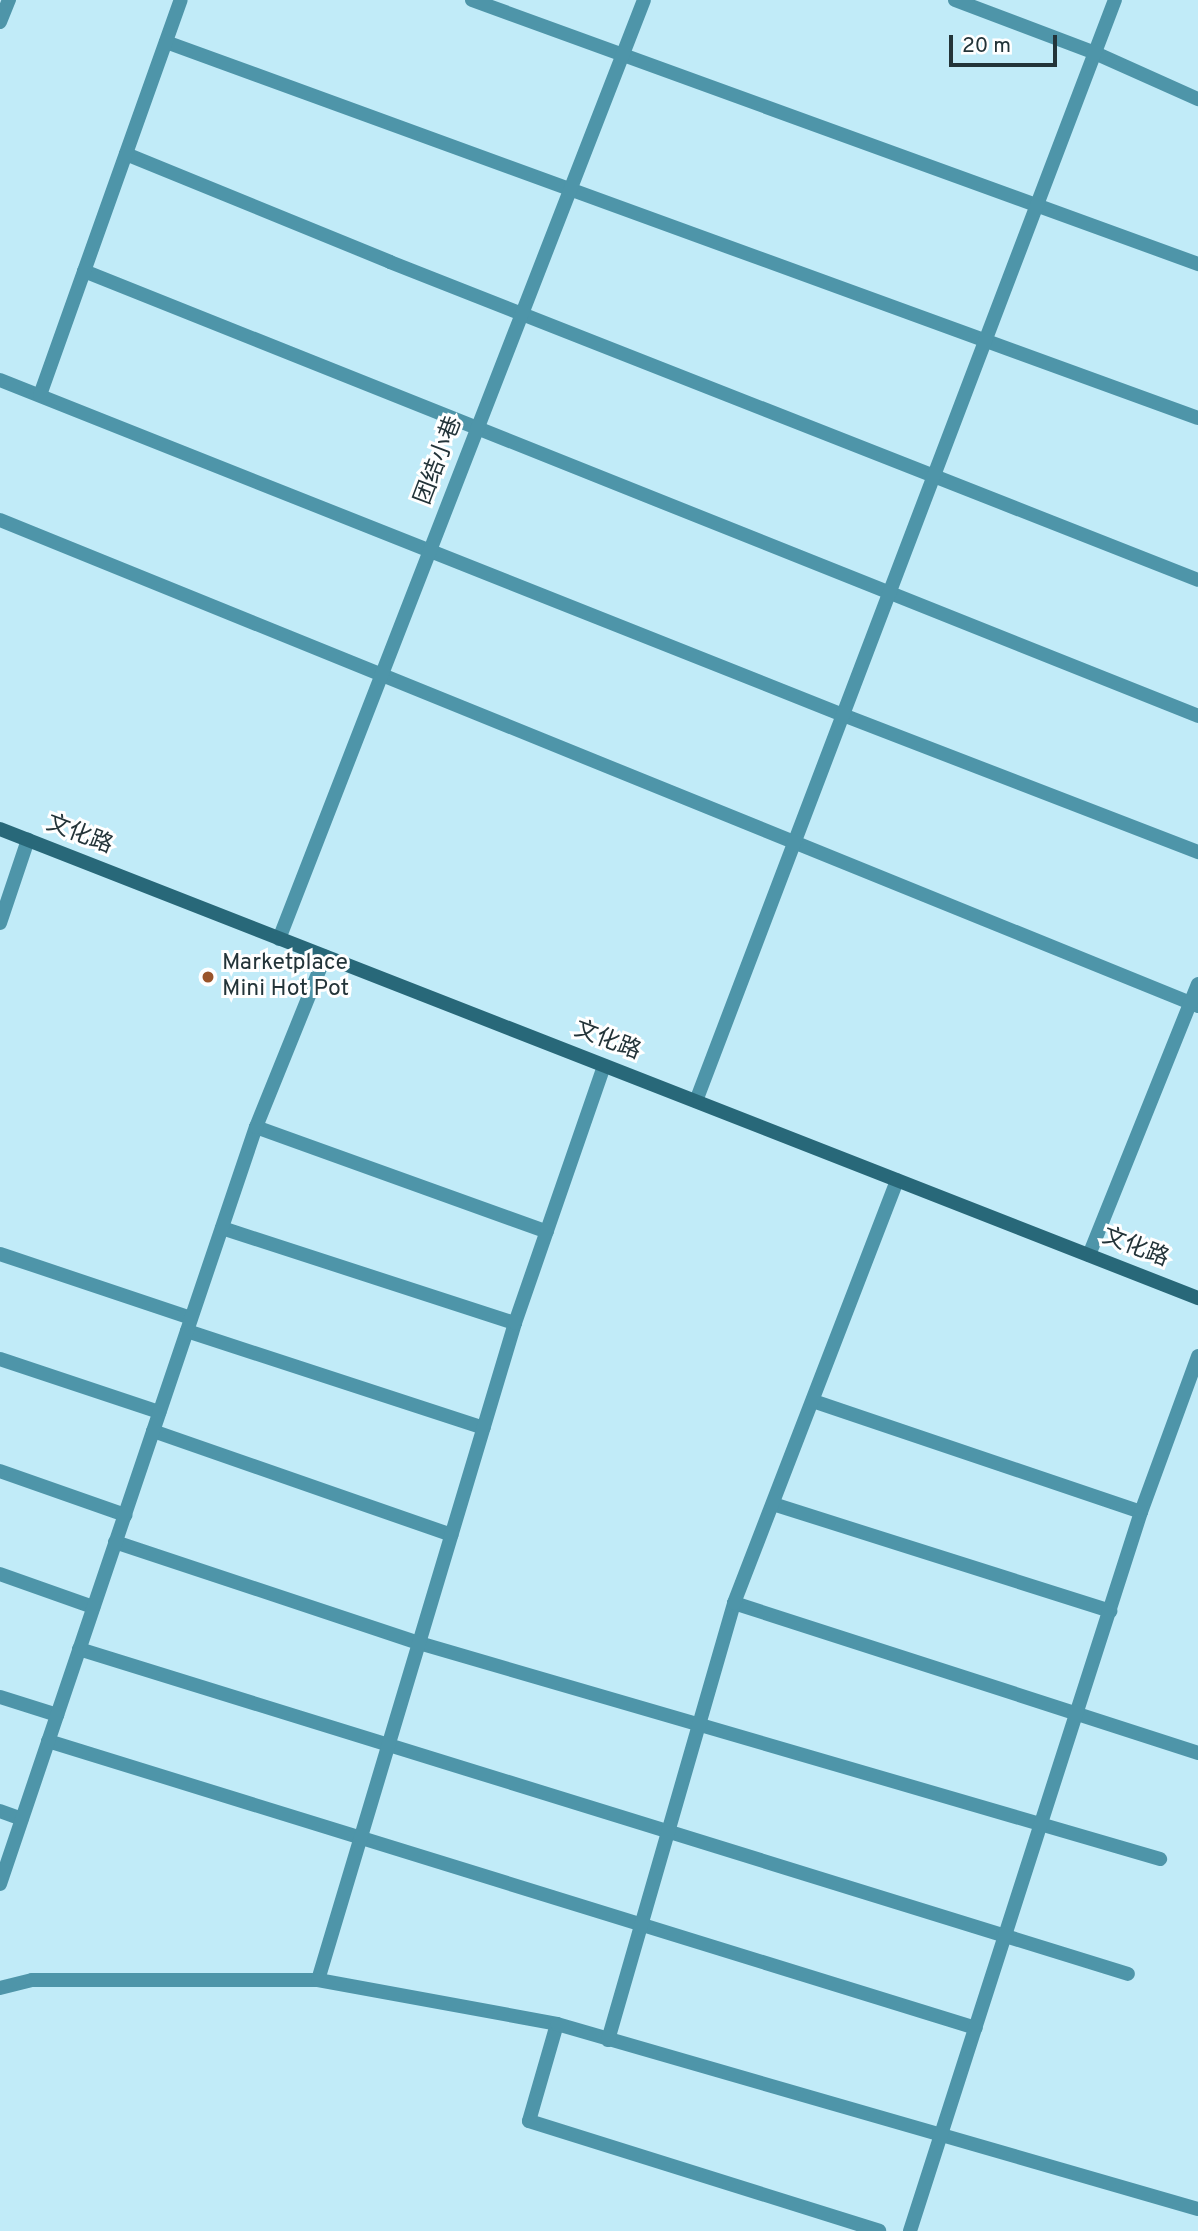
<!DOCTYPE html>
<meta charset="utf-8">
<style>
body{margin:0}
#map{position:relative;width:1198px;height:2231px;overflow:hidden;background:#c1ebf8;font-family:Overpass,"Noto Sans SC",sans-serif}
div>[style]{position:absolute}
.service>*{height:14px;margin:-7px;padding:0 7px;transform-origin:7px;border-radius:7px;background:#4e95a9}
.minor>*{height:14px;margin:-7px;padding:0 7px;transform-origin:7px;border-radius:7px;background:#4e95a9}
.secondary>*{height:14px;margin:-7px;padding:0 7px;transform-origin:7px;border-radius:7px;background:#286879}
.dots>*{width:19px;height:19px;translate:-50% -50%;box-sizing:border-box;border:4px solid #fff;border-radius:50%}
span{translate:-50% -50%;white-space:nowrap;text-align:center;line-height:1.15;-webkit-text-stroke:6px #fff;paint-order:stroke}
.street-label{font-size:23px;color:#233439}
.poi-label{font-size:23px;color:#233439}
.left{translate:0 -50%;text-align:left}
.scale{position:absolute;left:949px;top:35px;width:108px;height:32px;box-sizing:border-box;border:4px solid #233439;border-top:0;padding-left:9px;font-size:21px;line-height:24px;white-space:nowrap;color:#233439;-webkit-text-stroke:5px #fff;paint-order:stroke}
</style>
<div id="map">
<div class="service">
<div style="left:472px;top:0;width:773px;rotate:19.98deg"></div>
<div style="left:955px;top:0;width:150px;rotate:20.7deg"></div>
<div style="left:1095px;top:53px;width:113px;rotate:24.1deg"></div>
<div style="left:166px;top:42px;width:1098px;rotate:20.02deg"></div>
<div style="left:126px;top:154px;width:285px;rotate:22.2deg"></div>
<div style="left:390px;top:262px;width:868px;rotate:21.48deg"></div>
<div style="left:84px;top:271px;width:1200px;rotate:21.77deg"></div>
<div style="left:0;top:380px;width:907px;rotate:21.67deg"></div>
<div style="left:843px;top:715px;width:381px;rotate:21.1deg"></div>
<div style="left:40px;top:395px;width:419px;rotate:-70.4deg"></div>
<div style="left:0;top:520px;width:1293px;rotate:22.08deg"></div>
<div style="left:256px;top:1127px;width:309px;rotate:19.8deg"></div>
<div style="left:222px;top:1228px;width:308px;rotate:18deg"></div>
<div style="left:0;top:1254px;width:201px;rotate:18.5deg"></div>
<div style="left:187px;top:1331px;width:312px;rotate:18.1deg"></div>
<div style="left:0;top:1359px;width:168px;rotate:18.4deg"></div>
<div style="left:813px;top:1401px;width:346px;rotate:18.7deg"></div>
<div style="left:153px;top:1431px;width:316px;rotate:19.2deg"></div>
<div style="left:0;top:1471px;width:133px;rotate:19.4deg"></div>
<div style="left:773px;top:1504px;width:354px;rotate:17.6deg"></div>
<div style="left:115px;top:1542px;width:320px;rotate:18.4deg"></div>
<div style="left:419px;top:1643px;width:772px;rotate:16.25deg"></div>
<div style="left:0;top:1574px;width:99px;rotate:19.5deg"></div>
<div style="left:734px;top:1603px;width:488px;rotate:17.9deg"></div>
<div style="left:79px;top:1649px;width:1098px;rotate:17.21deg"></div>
<div style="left:0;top:1697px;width:60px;rotate:17.5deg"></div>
<div style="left:48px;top:1741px;width:971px;rotate:17.19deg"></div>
<div style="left:0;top:1811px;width:23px;rotate:20deg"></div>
<div style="left:557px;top:2024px;width:101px;rotate:106.1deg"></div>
<div style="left:529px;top:2121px;width:367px;rotate:17.4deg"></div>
</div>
<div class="minor">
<div style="left:0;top:22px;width:24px;rotate:-68deg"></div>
<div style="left:0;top:923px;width:88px;rotate:-71.4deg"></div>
<div style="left:279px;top:939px;width:1007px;rotate:-68.76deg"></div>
<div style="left:696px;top:1101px;width:1178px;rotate:-69.17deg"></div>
<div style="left:1089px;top:1255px;width:292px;rotate:-68.1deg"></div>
<div style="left:0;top:1884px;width:799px;rotate:-71.32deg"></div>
<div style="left:256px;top:1127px;width:184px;rotate:-68deg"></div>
<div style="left:318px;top:1980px;width:686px;rotate:-73.31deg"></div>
<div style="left:515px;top:1323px;width:272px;rotate:-70.9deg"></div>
<div style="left:0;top:1988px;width:33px;rotate:-14deg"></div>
<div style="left:32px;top:1980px;width:286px"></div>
<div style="left:318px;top:1980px;width:243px;rotate:10.4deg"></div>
<div style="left:557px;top:2024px;width:667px;rotate:16.1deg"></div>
<div style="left:608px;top:2040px;width:455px;rotate:-73.9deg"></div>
<div style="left:734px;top:1603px;width:453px;rotate:-68.9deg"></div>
<div style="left:910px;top:2231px;width:755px;rotate:-72.19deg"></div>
<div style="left:1141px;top:1512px;width:166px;rotate:-69.9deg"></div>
</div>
<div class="secondary">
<div style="left:0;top:829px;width:1287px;rotate:21.38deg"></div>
</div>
<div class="dots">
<div style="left:208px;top:977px;background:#99542a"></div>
</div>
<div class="street-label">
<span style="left:440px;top:461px;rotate:-69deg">团结小巷</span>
<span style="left:79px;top:836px;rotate:21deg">文化路</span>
<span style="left:607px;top:1042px;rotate:21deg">文化路</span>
<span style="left:1135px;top:1249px;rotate:21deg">文化路</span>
</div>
<div class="poi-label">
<span class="left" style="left:222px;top:977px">Marketplace<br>Mini Hot Pot</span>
</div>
<div class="scale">20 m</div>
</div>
